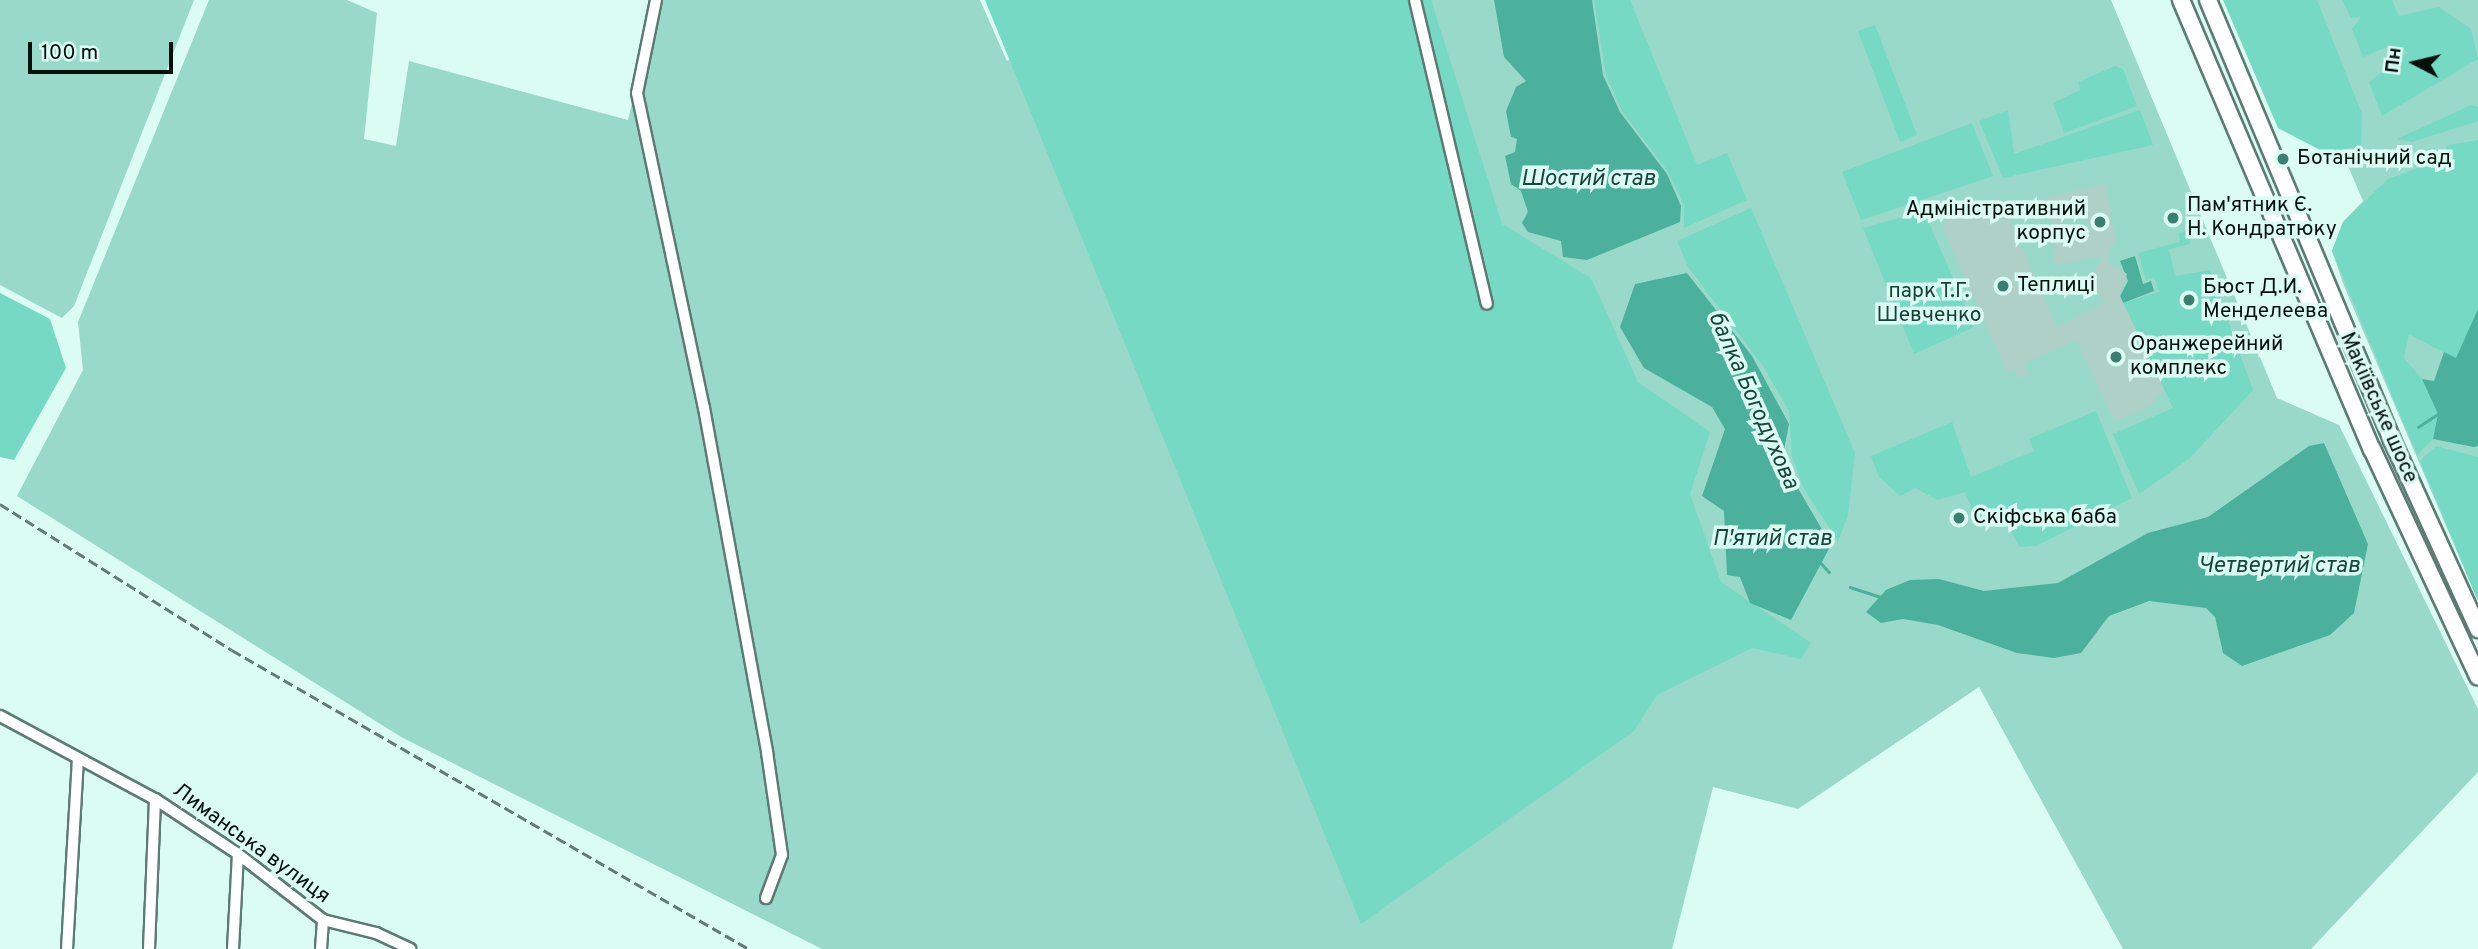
<!DOCTYPE html>
<meta charset="utf-8">
<style>
body{margin:0}
#map{position:relative;width:2478px;height:949px;overflow:hidden;background:#dafcf3;font-family:Overpass,sans-serif}
div>[style]{position:absolute}
.green>*{inset:0;background:#99d9ca}
.forest>*{inset:0;background:#75d9c3}
.water>*{inset:0;background:#4bb19c}
.stream>*{height:2.5px;margin:-1.25px;padding:0 1.25px;transform-origin:1.25px;border-radius:1.25px;background:#4bb19c}
.building>*{inset:0;background:#afd0c7}
.roads{filter:drop-shadow(2px 0 #5c7b73) drop-shadow(-2px 0 #5c7b73) drop-shadow(0 2px #5c7b73) drop-shadow(0 -2px #5c7b73)}
.minor>*{height:10px;margin:-5px;padding:0 5px;transform-origin:5px;border-radius:5px;background:#fff}
.primary>*{height:16px;margin:-8px;padding:0 8px;transform-origin:8px;border-radius:8px;background:#fff}
.rail>*{height:2.5px;margin-top:-1.25px;transform-origin:0;background:repeating-linear-gradient(90deg,#647a74 0 10px,transparent 0 15px)}
.dots>*{width:19px;height:19px;translate:-50% -50%;box-sizing:border-box;border:4px solid #dafcf3;border-radius:50%}
span{translate:-50% -50%;white-space:nowrap;text-align:center;line-height:1.15;-webkit-text-stroke:7px #dafcf3;paint-order:stroke}
.poi-label{font-size:21px;color:#05100d}
.left{translate:0 -50%;text-align:left}
.right{translate:-100% -50%;text-align:right}
.park-label{font-size:21px;color:#144138}
.street-label{font-size:21px;color:#05100d}
.water-label{font-size:23px;color:#18453c;font-style:italic}
.north{position:absolute;left:2380px;top:28px;width:70px;height:70px;-webkit-text-stroke:5px #dafcf3;paint-order:stroke;rotate:277deg;font-size:19px;font-weight:700;line-height:28px;text-align:center;color:#05100d}
.north::after{content:'';display:block;margin:auto;width:24px;height:32px;background:#05100d;clip-path:polygon(50% 0,100% 100%,50% 72%,0 100%)}
.scale{position:absolute;left:28px;top:42px;width:145px;height:32px;box-sizing:border-box;border:4px solid #05100d;border-top:0;padding-left:9px;font-size:21px;line-height:24px;white-space:nowrap;color:#05100d;-webkit-text-stroke:5px #dafcf3;paint-order:stroke}
</style>
<div id="map">
<div class="green">
<div style="clip-path:polygon(0 0,194px 0,74px 306px,62px 318px,0 285px)"></div>
<div style="clip-path:polygon(209px 0,347px 0,377px 13px,364px 139px,396px 146px,409px 61px,628px 120px,656px 0,980px 0,1007px 61px,1146px 0,2111px 0,2277px 398px,2339px 425px,2478px 709px,2478px 772px,2311px 949px,2123px 949px,1979px 687px,1798px 809px,1713px 787px,1672px 949px,822px 949px,401px 737px,17px 496px,83px 370px,78px 322px)"></div>
<div style="clip-path:polygon(2277px 0,2478px 0,2478px 601px,2344px 286px,2332px 251px,2343px 222px,2363px 201px)"></div>
</div>
<div class="forest">
<div style="clip-path:polygon(985px 0,1431px 0,1502px 224px,1591px 278px,1638px 382px,1710px 432px,1690px 494px,1721px 582px,1811px 643px,1801px 659px,1752px 648px,1657px 695px,1634px 731px,1361px 924px)"></div>
<div style="clip-path:polygon(1594px 0,1630px 0,1697px 165px,1727px 153px,1747px 200px,1684px 228px,1684px 205px,1669px 173px,1622px 111px,1606px 75px)"></div>
<div style="clip-path:polygon(2223px 0,2317px 0,2362px 114px,2361px 146px,2326px 153px,2278px 128px)"></div>
<div style="clip-path:polygon(2342px 0,2392px 0,2399px 16px,2439px 7px,2471px 29px,2478px 59px,2382px 116px,2369px 82px,2408px 52px,2389px 46px,2363px 57px,2352px 29px,2361px 17px,2351px 18px)"></div>
<div style="clip-path:polygon(1875px 25px,1917px 135px,1900px 142px,1858px 31px)"></div>
<div style="clip-path:polygon(2115px 66px,2123px 69px,2137px 106px,2064px 133px,2053px 103px,2080px 90px,2078px 82px)"></div>
<div style="clip-path:polygon(2471px 105px,2478px 107px,2478px 121px,2412px 142px,2397px 139px)"></div>
<div style="clip-path:polygon(2008px 110px,2014px 154px,2140px 110px,2153px 145px,2003px 178px,1979px 121px)"></div>
<div style="clip-path:polygon(1972px 123px,1993px 176px,1861px 220px,1842px 172px)"></div>
<div style="clip-path:polygon(2478px 140px,2478px 309px,2456px 359px,2409px 334px,2404px 358px,2422px 379px,2438px 414px,2433px 439px,2417px 455px,2332px 251px,2343px 222px,2388px 179px,2439px 160px,2448px 145px)"></div>
<div style="clip-path:polygon(1751px 208px,1855px 453px,1848px 515px,1838px 541px,1803px 487px,1792px 457px,1789px 411px,1763px 366px,1688px 267px,1677px 241px)"></div>
<div style="clip-path:polygon(1924px 211px,1974px 327px,1914px 354px,1863px 228px)"></div>
<div style="clip-path:polygon(2188px 231px,2190px 244px,2169px 249px,2175px 276px,2210px 270px,2253px 390px,2190px 458px,2139px 494px,2113px 434px,2173px 408px,2123px 303px,2159px 292px,2154px 277px,2146px 280px,2138px 253px,2180px 242px,2179px 233px)"></div>
<div style="clip-path:polygon(0 293px,50px 319px,66px 368px,14px 460px,0 457px)"></div>
<div style="clip-path:polygon(2096px 411px,2132px 498px,2036px 546px,2019px 547px,2007px 522px,1977px 524px,1965px 492px,1938px 500px,1915px 488px,1900px 496px,1879px 477px,1871px 456px,1952px 422px,1971px 477px,2034px 451px,2029px 439px)"></div>
<div style="clip-path:polygon(2436px 446px,2478px 457px,2478px 601px,2420px 461px)"></div>
</div>
<div class="water">
<div style="clip-path:polygon(1494px 0,1592px 0,1603px 75px,1620px 112px,1667px 174px,1681px 206px,1680px 222px,1587px 260px,1563px 257px,1561px 241px,1528px 232px,1522px 223px,1528px 212px,1521px 191px,1511px 184px,1505px 156px,1515px 152px,1517px 139px,1511px 137px,1506px 111px,1516px 87px,1526px 81px,1504px 57px)"></div>
<div style="clip-path:polygon(2135px 256px,2143px 284px,2151px 281px,2154px 291px,2123px 303px,2120px 296px,2128px 281px,2120px 261px)"></div>
<div style="clip-path:polygon(1687px 273px,1752px 356px,1789px 424px,1784px 450px,1799px 490px,1831px 545px,1791px 620px,1750px 603px,1740px 577px,1727px 575px,1724px 511px,1702px 496px,1725px 429px,1712px 407px,1644px 368px,1620px 327px,1635px 284px)"></div>
<div style="clip-path:polygon(2478px 309px,2478px 446px,2474px 447px,2433px 439px,2438px 414px,2422px 379px,2434px 381px,2444px 352px,2456px 358px)"></div>
<div style="clip-path:polygon(2324px 443px,2368px 544px,2354px 613px,2330px 635px,2242px 666px,2223px 653px,2215px 617px,2206px 608px,2149px 601px,2109px 616px,2081px 653px,2054px 658px,2017px 653px,1938px 625px,1903px 619px,1881px 623px,1866px 612px,1886px 590px,1910px 580px,1939px 579px,1984px 591px,2058px 583px,2148px 533px,2208px 517px,2309px 446px)"></div>
</div>
<div class="stream">
<div style="left:2418px;top:427px;width:24px;rotate:-33deg"></div>
<div style="left:1821px;top:563px;width:12px;rotate:48deg"></div>
<div style="left:1850px;top:587px;width:32px;rotate:18deg"></div>
</div>
<div class="building">
<div style="clip-path:polygon(evenodd,2105px 183px,2116px 244px,2110px 245px,2108px 262px,2127px 274px,2120px 296px,2165px 392px,2154px 397px,2156px 402px,2115px 422px,2076px 340px,2024px 364px,2028px 375px,2018px 379px,2014px 369px,2007px 372px,1942px 226px,1947px 223px,1943px 214px,1955px 208px,1958px 217px,1999px 197px,2057px 327px,2105px 303px,2090px 280px,2102px 256px,2055px 265px,2050px 208px,2041px 210px,2039px 200px,2105px 183px,2086px 210px,2089px 229px,2065px 233px,2062px 214px,2086px 210px)"></div>
</div>
<div class="roads">
<div class="minor">
<div style="left:656px;top:0;width:95px;rotate:101.5deg"></div>
<div style="left:637px;top:93px;width:322px;rotate:78deg"></div>
<div style="left:704px;top:408px;width:350px;rotate:79.6deg"></div>
<div style="left:767px;top:752px;width:104px;rotate:81.7deg"></div>
<div style="left:782px;top:855px;width:46px;rotate:110.4deg"></div>
<div style="left:1415px;top:0;width:312px;rotate:76.7deg"></div>
<div style="left:0;top:716px;width:176px;rotate:28.2deg"></div>
<div style="left:155px;top:799px;width:100px;rotate:33.5deg"></div>
<div style="left:238px;top:854px;width:108px;rotate:37.8deg"></div>
<div style="left:323px;top:920px;width:55px;rotate:13.8deg"></div>
<div style="left:376px;top:933px;width:38px;rotate:25deg"></div>
<div style="left:67px;top:949px;width:190px;rotate:-86.7deg"></div>
<div style="left:149px;top:949px;width:150px;rotate:-87.7deg"></div>
<div style="left:233px;top:949px;width:95px;rotate:-87deg"></div>
<div style="left:321px;top:949px;width:29px;rotate:-86deg"></div>
</div>
<div class="primary">
<div style="left:2181px;top:0;width:488px;rotate:67deg"></div>
<div style="left:2372px;top:449px;width:251px;rotate:65deg"></div>
<div style="left:2208px;top:0;width:477px;rotate:67.3deg"></div>
<div style="left:2392px;top:440px;width:208px;rotate:65.5deg"></div>
</div>
</div>
<div class="rail">
<div style="left:0;top:504px;width:274px;rotate:32.2deg"></div>
<div style="left:232px;top:650px;width:597px;rotate:30.04deg"></div>
</div>
<div class="dots">
<div style="left:2283px;top:159px;background:#3c7f70"></div>
<div style="left:2173px;top:218px;background:#3c7f70"></div>
<div style="left:2100px;top:222px;background:#3c7f70"></div>
<div style="left:2003px;top:286px;background:#3c7f70"></div>
<div style="left:2189px;top:300px;background:#3c7f70"></div>
<div style="left:2116px;top:357px;background:#3c7f70"></div>
<div style="left:1959px;top:518px;background:#3c7f70"></div>
</div>
<div class="poi-label">
<span class="left" style="left:2297px;top:159px">Ботанічний сад</span>
<span class="left" style="left:2187px;top:218px">Пам'ятник Є.<br>Н. Кондратюку</span>
<span class="right" style="left:2086px;top:222px">Адміністративний<br>корпус</span>
<span class="left" style="left:2017px;top:286px">Теплиці</span>
<span class="left" style="left:2203px;top:300px">Бюст Д.И.<br>Менделеева</span>
<span class="left" style="left:2130px;top:357px">Оранжерейний<br>комплекс</span>
<span class="left" style="left:1973px;top:518px">Скіфська баба</span>
</div>
<div class="park-label">
<span style="left:1929px;top:304px">парк Т.Г.<br>Шевченко</span>
</div>
<div class="street-label">
<span style="left:2378px;top:408px;rotate:66deg">Макіївське шосе</span>
<span style="left:251px;top:844px;rotate:36deg">Лиманська вулиця</span>
</div>
<div class="water-label">
<span style="left:1588px;top:180px">Шостий став</span>
<span style="left:1752px;top:401px;rotate:66deg">балка Богодухова</span>
<span style="left:1772px;top:540px">П'ятий став</span>
<span style="left:2279px;top:567px">Четвертий став</span>
</div>
<div class="north">Пн</div>
<div class="scale">100 m</div>
</div>
